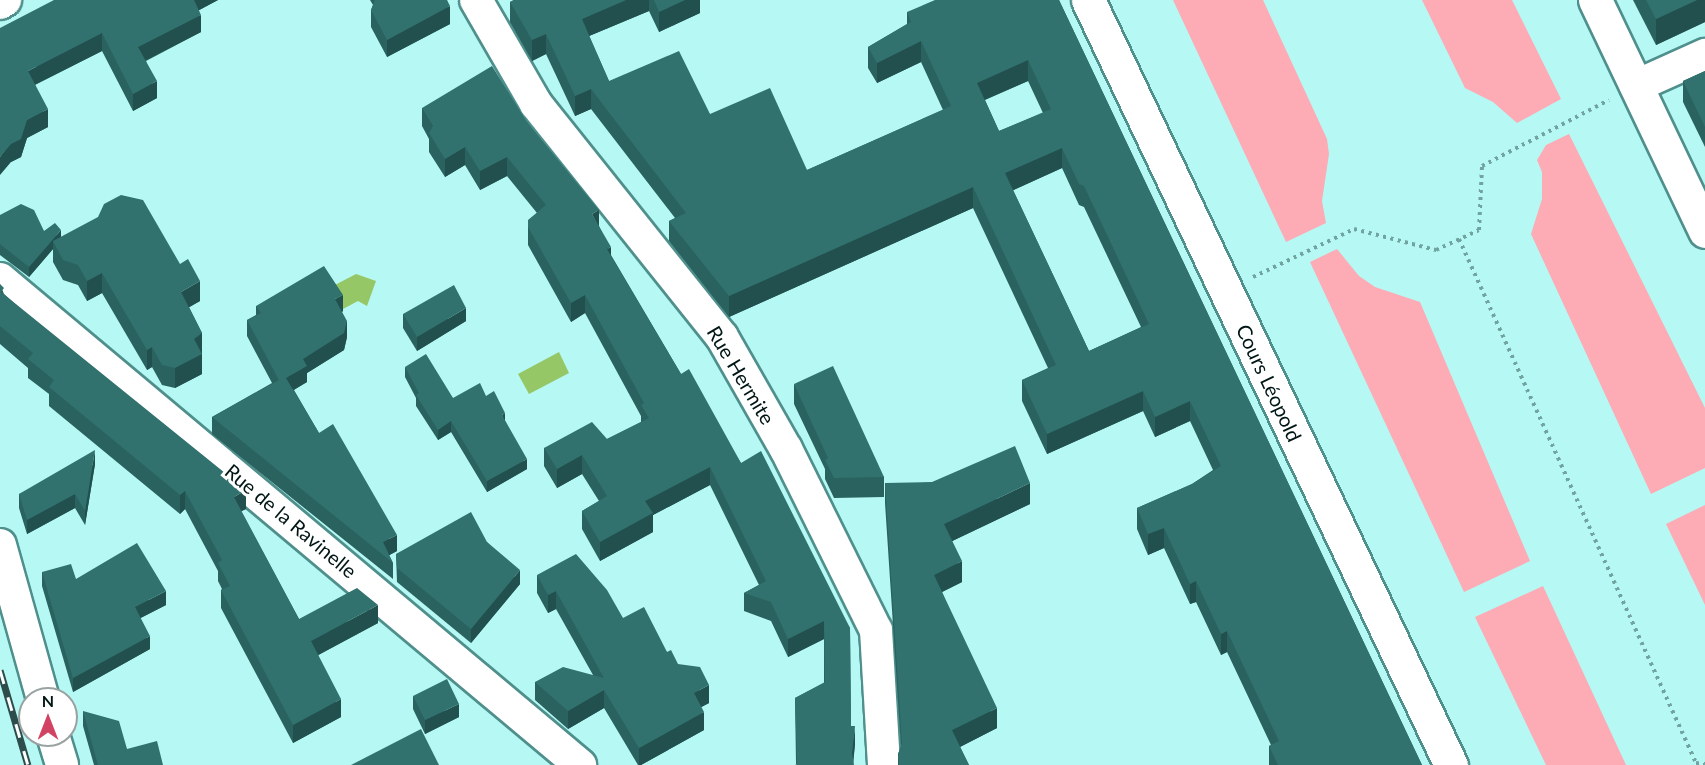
<!DOCTYPE html>
<meta charset="utf-8">
<style>
body{margin:0}
#map{position:relative;width:1705px;height:765px;overflow:hidden;background:#b5f8f4;font-family:Lato,sans-serif}
div>[style]{position:absolute}
.green>*{inset:0;background:#fdabb5}
.water>*{inset:0;background:#96c766}
.path>*{height:4px;margin-top:-2px;transform-origin:0;background:repeating-linear-gradient(90deg,#71a3a0 0 3px,transparent 0 7.5px)}
.roads{filter:drop-shadow(2px 0 #4f8f8c) drop-shadow(-2px 0 #4f8f8c) drop-shadow(0 2px #4f8f8c) drop-shadow(0 -2px #4f8f8c)}
.street>*{height:32px;margin:-16px;padding:0 16px;transform-origin:16px;border-radius:16px;background:#fff}
.secondary>*{height:33px;margin:-16.5px;padding:0 16.5px;transform-origin:16.5px;border-radius:16.5px;background:#fff}
.rail>*{height:7px;margin-top:-3.5px;transform-origin:0;background:repeating-linear-gradient(90deg,#fff 0 14px,#2c4d4b 0 28px);box-sizing:border-box;border-block:2px solid #2c4d4b}
.wall>*{inset:0;background:#2a625f}
.shaded-wall>*{inset:0;background:#22504e}
.building>*{inset:0;background:#31726f}
span{translate:-50% -50%;white-space:nowrap;text-align:center;line-height:1.15;-webkit-text-stroke:6px #fff;paint-order:stroke}
.street-label{font-size:20px;color:#001615}
.north{position:absolute;left:18px;top:687px;width:60px;height:60px;box-sizing:border-box;background:#fff;border:2px solid #99a2a1;border-radius:50%;rotate:0deg;font-size:16px;font-weight:700;line-height:24px;text-align:center;color:#001615}
.north::after{content:'';display:block;margin:auto;width:21px;height:27px;background:#d24363;clip-path:polygon(50% 0,100% 100%,50% 72%,0 100%)}
</style>
<div id="map">
<div class="green">
<div style="clip-path:polygon(1173px 0,1263px 0,1327px 139px,1329px 154px,1322px 201px,1326px 223px,1286px 242px)"></div>
<div style="clip-path:polygon(1422px 0,1512px 0,1561px 99px,1517px 123px,1493px 102px,1465px 88px)"></div>
<div style="clip-path:polygon(1569px 134px,1705px 408px,1705px 468px,1651px 494px,1531px 234px,1542px 199px,1542px 172px,1537px 160px,1546px 145px)"></div>
<div style="clip-path:polygon(1337px 249px,1359px 276px,1375px 287px,1420px 302px,1530px 561px,1464px 592px,1310px 262px)"></div>
<div style="clip-path:polygon(1705px 505px,1705px 605px,1666px 524px)"></div>
<div style="clip-path:polygon(1543px 586px,1626px 765px,1546px 765px,1475px 617px)"></div>
</div>
<div class="water">
<div style="clip-path:polygon(356px 274px,376px 281px,367px 306px,358px 301px,343px 309px,331px 287px)"></div>
<div style="clip-path:polygon(559px 352px,569px 373px,529px 394px,518px 374px)"></div>
</div>
<div class="path">
<div style="left:1459px;top:239px;width:575px;rotate:65.66deg"></div>
<div style="left:1696px;top:763px;width:9px;rotate:6deg"></div>
<div style="left:1253px;top:277px;width:112px;rotate:-25.4deg"></div>
<div style="left:1354px;top:229px;width:85px;rotate:14.4deg"></div>
<div style="left:1436px;top:250px;width:47px;rotate:-24.9deg"></div>
<div style="left:1479px;top:230px;width:64px;rotate:-87.3deg"></div>
<div style="left:1482px;top:166px;width:143px;rotate:-27.5deg"></div>
</div>
<div class="roads">
<div class="street">
<div style="left:476px;top:0;width:120px;rotate:60deg"></div>
<div style="left:536px;top:104px;width:298px;rotate:51.4deg"></div>
<div style="left:722px;top:337px;width:129px;rotate:60.3deg"></div>
<div style="left:786px;top:449px;width:202px;rotate:63.6deg"></div>
<div style="left:876px;top:630px;width:135px;rotate:86.6deg"></div>
<div style="left:0;top:3px;width:6px;rotate:-31deg"></div>
<div style="left:1636px;top:86px;width:76px;rotate:-24.2deg"></div>
<div style="left:0;top:279px;width:757px;rotate:39.96deg"></div>
<div style="left:0;top:545px;width:160px;rotate:74.4deg"></div>
<div style="left:53px;top:735px;width:31px;rotate:73deg"></div>
</div>
<div class="secondary">
<div style="left:1088px;top:0;width:847px;rotate:64.62deg"></div>
<div style="left:1595px;top:0;width:256px;rotate:64.5deg"></div>
</div>
</div>
<div class="rail">
<div style="left:0;top:670px;width:99px;rotate:73.6deg"></div>
</div>
<div class="wall">
<div style="clip-path:polygon(54px 0,218px 0,199px 10px,201px 32px,146px 61px,157px 98px,133px 111px,102px 51px,35px 85px,48px 127px,27px 138px,21px 157px,11px 162px)"></div>
<div style="clip-path:polygon(370px 0,447px 0,450px 24px,387px 57px,371px 27px,371px 10px,373px 5px)"></div>
<div style="clip-path:polygon(evenodd,514px 0,700px 0,700px 13px,659px 32px,649px 11px,589px 36px,609px 81px,710px 114px,807px 170px,943px 110px,921px 62px,877px 83px,868px 68px,868px 47px,907px 24px,907px 12px,1059px 0,1422px 765px,1269px 765px,1269px 746px,1271px 745px,1227px 652px,1221px 655px,1196px 602px,1190px 604px,1164px 548px,1148px 555px,1137px 529px,1137px 508px,1192px 484px,1213px 470px,1190px 421px,1155px 437px,1143px 411px,1047px 454px,1022px 401px,1022px 380px,1048px 368px,973px 208px,729px 317px,669px 241px,669px 221px,675px 218px,591px 109px,575px 116px,546px 54px,532px 61px,510px 22px,510px 2px,514px 0,1028px 81px,1043px 113px,999px 131px,985px 100px,1028px 81px,514px 0,1062px 168px,1079px 205px,1084px 207px,1141px 327px,1089px 351px,1013px 190px,1062px 168px)"></div>
<div style="clip-path:polygon(1633px 0,1705px 0,1705px 22px,1656px 45px)"></div>
<div style="clip-path:polygon(1705px 71px,1705px 147px,1683px 102px,1683px 81px)"></div>
<div style="clip-path:polygon(422px 108px,527px 122px,599px 226px,611px 255px,681px 374px,741px 463px,850px 628px,851px 726px,855px 744px,853px 762px,796px 764px,795px 698px,824px 683px,824px 639px,788px 657px,771px 621px,744px 611px,744px 593px,759px 585px,710px 485px,653px 515px,653px 532px,600px 561px,582px 529px,582px 511px,599px 501px,582px 474px,557px 488px,544px 466px,544px 448px,607px 439px,641px 422px,641px 416px,585px 313px,571px 322px,528px 245px,528px 227px,537px 213px,507px 176px,480px 190px,465px 165px,445px 177px,429px 152px,429px 139px,422px 126px)"></div>
<div style="clip-path:polygon(0 215px,61px 237px,200px 301px,189px 307px,202px 333px,202px 374px,175px 388px,162px 385px,152px 367px,147px 370px,102px 293px,87px 301px,78px 285px,63px 280px,53px 262px,53px 249px,29px 277px,0 255px)"></div>
<div style="clip-path:polygon(0 284px,4px 294px,246px 509px,241px 511px,299px 619px,378px 623px,318px 655px,341px 717px,293px 743px,221px 608px,221px 590px,222px 589px,218px 581px,218px 571px,185px 509px,180px 514px,49px 406px,49px 394px,28px 378px,28px 368px,0 344px)"></div>
<div style="clip-path:polygon(256px 306px,343px 311px,342px 312px,347px 337px,344px 350px,307px 373px,307px 382px,294px 390px,319px 433px,397px 551px,389px 555px,393px 563px,393px 579px,212px 434px,212px 417px,272px 383px,247px 336px,247px 320px,256px 315px)"></div>
<div style="clip-path:polygon(403px 314px,466px 321px,417px 351px,403px 328px)"></div>
<div style="clip-path:polygon(405px 367px,453px 398px,505px 421px,527px 469px,487px 492px,451px 432px,438px 440px,416px 406px,416px 398px,405px 377px)"></div>
<div style="clip-path:polygon(794px 384px,884px 477px,884px 497px,834px 498px,825px 479px,825px 469px,794px 404px)"></div>
<div style="clip-path:polygon(95px 464px,85px 525px,75px 508px,27px 534px,19px 508px,19px 494px)"></div>
<div style="clip-path:polygon(885px 483px,1030px 504px,952px 541px,962px 582px,942px 592px,997px 728px,960px 747px,969px 765px,898px 765px,898px 754px,901px 747px,885px 503px)"></div>
<div style="clip-path:polygon(487px 542px,520px 584px,471px 643px,397px 582px,396px 554px)"></div>
<div style="clip-path:polygon(42px 572px,76px 579px,166px 605px,140px 618px,150px 649px,73px 692px,42px 586px)"></div>
<div style="clip-path:polygon(537px 575px,623px 618px,667px 652px,709px 703px,701px 707px,704px 730px,641px 765px,638px 765px,604px 708px,568px 729px,535px 700px,535px 682px,593px 675px,556px 609px,548px 613px,537px 593px)"></div>
<div style="clip-path:polygon(413px 696px,459px 717px,425px 734px,413px 709px)"></div>
<div style="clip-path:polygon(83px 711px,127px 749px,163px 765px,94px 765px,83px 726px)"></div>
</div>
<div class="shaded-wall">
<div style="clip-path:polygon(192px 0,218px 0,192px 14px)"></div>
<div style="clip-path:polygon(626px 0,649px 0,649px 11px,582px 39px,582px 19px)"></div>
<div style="clip-path:polygon(685px 0,700px 0,700px 13px,659px 32px,659px 12px)"></div>
<div style="clip-path:polygon(1697px 0,1705px 0,1705px 22px,1656px 45px,1656px 19px)"></div>
<div style="clip-path:polygon(450px 6px,450px 24px,387px 57px,387px 40px)"></div>
<div style="clip-path:polygon(201px 15px,201px 32px,138px 64px,138px 47px)"></div>
<div style="clip-path:polygon(102px 33px,102px 51px,28px 88px,28px 71px)"></div>
<div style="clip-path:polygon(546px 34px,546px 54px,532px 61px,532px 40px)"></div>
<div style="clip-path:polygon(921px 41px,921px 62px,877px 83px,877px 63px)"></div>
<div style="clip-path:polygon(1028px 60px,1028px 81px,977px 103px,977px 83px)"></div>
<div style="clip-path:polygon(157px 81px,157px 98px,133px 111px,133px 94px)"></div>
<div style="clip-path:polygon(591px 89px,591px 109px,575px 116px,575px 96px)"></div>
<div style="clip-path:polygon(48px 109px,48px 127px,27px 138px,21px 157px,11px 162px,0 175px,0 157px,27px 120px)"></div>
<div style="clip-path:polygon(465px 147px,465px 165px,445px 177px,445px 159px)"></div>
<div style="clip-path:polygon(1062px 148px,1062px 168px,1005px 194px,1005px 173px)"></div>
<div style="clip-path:polygon(507px 157px,507px 176px,480px 190px,480px 171px)"></div>
<div style="clip-path:polygon(973px 187px,973px 208px,729px 317px,729px 296px)"></div>
<div style="clip-path:polygon(599px 210px,599px 228px,592px 214px)"></div>
<div style="clip-path:polygon(61px 230px,61px 240px,53px 241px,53px 249px,29px 277px,29px 267px)"></div>
<div style="clip-path:polygon(611px 247px,611px 265px,607px 249px)"></div>
<div style="clip-path:polygon(102px 273px,102px 293px,87px 301px,87px 281px)"></div>
<div style="clip-path:polygon(200px 281px,200px 301px,181px 312px,181px 292px)"></div>
<div style="clip-path:polygon(343px 295px,343px 311px,335px 316px,335px 299px)"></div>
<div style="clip-path:polygon(585px 295px,585px 313px,571px 322px,571px 303px)"></div>
<div style="clip-path:polygon(466px 308px,466px 321px,417px 351px,417px 337px)"></div>
<div style="clip-path:polygon(347px 321px,347px 337px,344px 350px,307px 373px,307px 382px,286px 394px,286px 378px,303px 359px)"></div>
<div style="clip-path:polygon(202px 333px,202px 374px,175px 388px,175px 368px,194px 339px)"></div>
<div style="clip-path:polygon(152px 347px,152px 367px,147px 370px,147px 350px)"></div>
<div style="clip-path:polygon(1143px 391px,1143px 411px,1047px 454px,1047px 434px)"></div>
<div style="clip-path:polygon(1190px 401px,1190px 421px,1155px 437px,1155px 417px)"></div>
<div style="clip-path:polygon(505px 413px,505px 423px,502px 415px)"></div>
<div style="clip-path:polygon(451px 421px,451px 432px,438px 440px,438px 430px)"></div>
<div style="clip-path:polygon(95px 450px,95px 464px,85px 525px,85px 511px)"></div>
<div style="clip-path:polygon(582px 455px,582px 474px,557px 488px,557px 469px)"></div>
<div style="clip-path:polygon(527px 459px,527px 469px,487px 492px,487px 481px)"></div>
<div style="clip-path:polygon(710px 467px,710px 485px,653px 515px,653px 532px,600px 561px,600px 542px,645px 501px)"></div>
<div style="clip-path:polygon(1030px 483px,1030px 504px,944px 545px,944px 524px)"></div>
<div style="clip-path:polygon(246px 490px,246px 509px,234px 515px,234px 497px)"></div>
<div style="clip-path:polygon(185px 491px,185px 509px,180px 514px,180px 495px)"></div>
<div style="clip-path:polygon(75px 494px,75px 508px,27px 534px,27px 520px)"></div>
<div style="clip-path:polygon(1164px 528px,1164px 548px,1148px 555px,1148px 534px)"></div>
<div style="clip-path:polygon(397px 535px,397px 551px,386px 557px,383px 542px)"></div>
<div style="clip-path:polygon(962px 561px,962px 582px,934px 596px,934px 575px)"></div>
<div style="clip-path:polygon(520px 570px,520px 584px,471px 643px,471px 629px)"></div>
<div style="clip-path:polygon(1196px 581px,1196px 602px,1190px 604px,1190px 584px)"></div>
<div style="clip-path:polygon(166px 591px,166px 605px,135px 621px,135px 607px)"></div>
<div style="clip-path:polygon(556px 591px,556px 609px,548px 613px,548px 595px)"></div>
<div style="clip-path:polygon(378px 605px,378px 623px,311px 659px,311px 641px)"></div>
<div style="clip-path:polygon(824px 621px,824px 639px,788px 657px,788px 639px)"></div>
<div style="clip-path:polygon(1227px 631px,1227px 652px,1221px 655px,1221px 634px)"></div>
<div style="clip-path:polygon(150px 636px,150px 649px,73px 692px,73px 678px)"></div>
<div style="clip-path:polygon(709px 685px,709px 703px,694px 711px,694px 693px)"></div>
<div style="clip-path:polygon(604px 690px,604px 708px,568px 729px,568px 711px)"></div>
<div style="clip-path:polygon(341px 699px,341px 717px,293px 743px,293px 725px)"></div>
<div style="clip-path:polygon(459px 704px,459px 717px,425px 734px,425px 720px)"></div>
<div style="clip-path:polygon(997px 708px,997px 728px,952px 751px,952px 730px)"></div>
<div style="clip-path:polygon(704px 712px,704px 730px,641px 765px,639px 765px,639px 748px)"></div>
<div style="clip-path:polygon(855px 726px,855px 744px,853px 765px,852px 753px)"></div>
</div>
<div class="building">
<div style="clip-path:polygon(54px 0,194px 0,201px 15px,138px 47px,157px 81px,133px 94px,102px 33px,28px 71px,48px 109px,27px 120px,21px 139px,11px 144px,0 157px,0 28px)"></div>
<div style="clip-path:polygon(375px 0,447px 0,450px 6px,387px 40px,371px 10px)"></div>
<div style="clip-path:polygon(evenodd,514px 0,626px 0,582px 19px,609px 81px,679px 51px,710px 114px,770px 88px,807px 170px,951px 106px,921px 41px,877px 63px,868px 47px,911px 22px,907px 12px,935px 0,1059px 0,1422px 765px,1278px 765px,1269px 746px,1279px 741px,1227px 631px,1221px 634px,1196px 581px,1190px 584px,1164px 528px,1148px 534px,1137px 508px,1192px 484px,1221px 466px,1190px 401px,1155px 417px,1143px 391px,1047px 434px,1022px 380px,1056px 365px,973px 187px,729px 296px,669px 221px,686px 213px,591px 89px,575px 96px,546px 34px,532px 40px,510px 2px,514px 0,1028px 60px,1051px 109px,999px 131px,977px 83px,1028px 60px,514px 0,1062px 148px,1079px 184px,1084px 186px,1149px 324px,1089px 351px,1005px 173px,1062px 148px)"></div>
<div style="clip-path:polygon(654px 0,685px 0,659px 12px)"></div>
<div style="clip-path:polygon(1646px 0,1697px 0,1656px 19px)"></div>
<div style="clip-path:polygon(492px 66px,527px 122px,599px 210px,592px 214px,611px 247px,607px 249px,681px 374px,689px 369px,741px 463px,761px 451px,850px 628px,851px 726px,855px 726px,852px 753px,854px 765px,795px 765px,797px 764px,795px 698px,825px 682px,824px 621px,788px 639px,771px 602px,744px 593px,766px 581px,710px 467px,645px 501px,653px 513px,600px 542px,582px 511px,607px 496px,582px 455px,557px 469px,544px 448px,592px 422px,607px 439px,649px 418px,641px 405px,644px 403px,585px 295px,571px 303px,528px 227px,528px 220px,546px 205px,507px 157px,480px 171px,465px 147px,445px 159px,429px 133px,433px 126px,422px 108px)"></div>
<div style="clip-path:polygon(1705px 71px,1705px 127px,1683px 81px)"></div>
<div style="clip-path:polygon(121px 195px,143px 200px,180px 264px,188px 259px,200px 281px,181px 292px,202px 333px,194px 339px,202px 354px,175px 368px,162px 365px,152px 347px,147px 350px,102px 273px,87px 281px,78px 265px,63px 260px,53px 241px,98px 217px,104px 204px)"></div>
<div style="clip-path:polygon(21px 204px,34px 210px,44px 231px,55px 223px,61px 230px,29px 267px,0 244px,0 215px)"></div>
<div style="clip-path:polygon(324px 266px,343px 295px,335px 299px,347px 321px,344px 333px,303px 359px,307px 366px,286px 378px,319px 433px,333px 424px,397px 535px,383px 542px,393px 563px,212px 417px,279px 380px,247px 320px,261px 313px,256px 306px)"></div>
<div style="clip-path:polygon(0 284px,4px 288px,1px 292px,246px 490px,234px 497px,299px 619px,357px 588px,378px 605px,311px 641px,341px 699px,293px 725px,221px 590px,230px 586px,218px 563px,222px 560px,185px 491px,180px 495px,49px 387px,54px 380px,28px 359px,33px 353px,0 326px)"></div>
<div style="clip-path:polygon(454px 285px,466px 308px,417px 337px,403px 314px)"></div>
<div style="clip-path:polygon(426px 354px,453px 398px,480px 383px,486px 396px,494px 391px,505px 413px,502px 415px,527px 459px,487px 481px,451px 421px,438px 430px,416px 395px,419px 393px,405px 367px)"></div>
<div style="clip-path:polygon(833px 366px,884px 477px,834px 478px,825px 460px,828px 458px,794px 384px)"></div>
<div style="clip-path:polygon(1015px 446px,1030px 483px,944px 524px,962px 561px,934px 575px,997px 708px,952px 730px,969px 765px,899px 765px,898px 754px,902px 743px,885px 483px,932px 482px)"></div>
<div style="clip-path:polygon(95px 450px,85px 511px,75px 494px,27px 520px,19px 494px)"></div>
<div style="clip-path:polygon(471px 512px,487px 542px,520px 570px,471px 629px,397px 568px,396px 554px)"></div>
<div style="clip-path:polygon(137px 543px,166px 591px,135px 607px,150px 636px,73px 678px,42px 572px,71px 564px,76px 579px)"></div>
<div style="clip-path:polygon(576px 554px,607px 590px,623px 618px,644px 607px,667px 652px,671px 650px,678px 664px,700px 667px,709px 685px,694px 693px,704px 712px,639px 748px,604px 690px,568px 711px,535px 682px,563px 667px,604px 678px,556px 591px,548px 595px,537px 575px)"></div>
<div style="clip-path:polygon(447px 679px,459px 704px,425px 720px,413px 696px)"></div>
<div style="clip-path:polygon(83px 711px,119px 721px,127px 749px,157px 741px,163px 765px,98px 765px)"></div>
<div style="clip-path:polygon(421px 729px,439px 765px,351px 765px)"></div>
</div>
<div class="street-label">
<span style="left:741px;top:375px;rotate:59deg">Rue Hermite</span>
<span style="left:1269px;top:383px;rotate:65deg">Cours Léopold</span>
<span style="left:291px;top:521px;rotate:40deg">Rue de la Ravinelle</span>
</div>
<div class="north">N</div>
</div>
